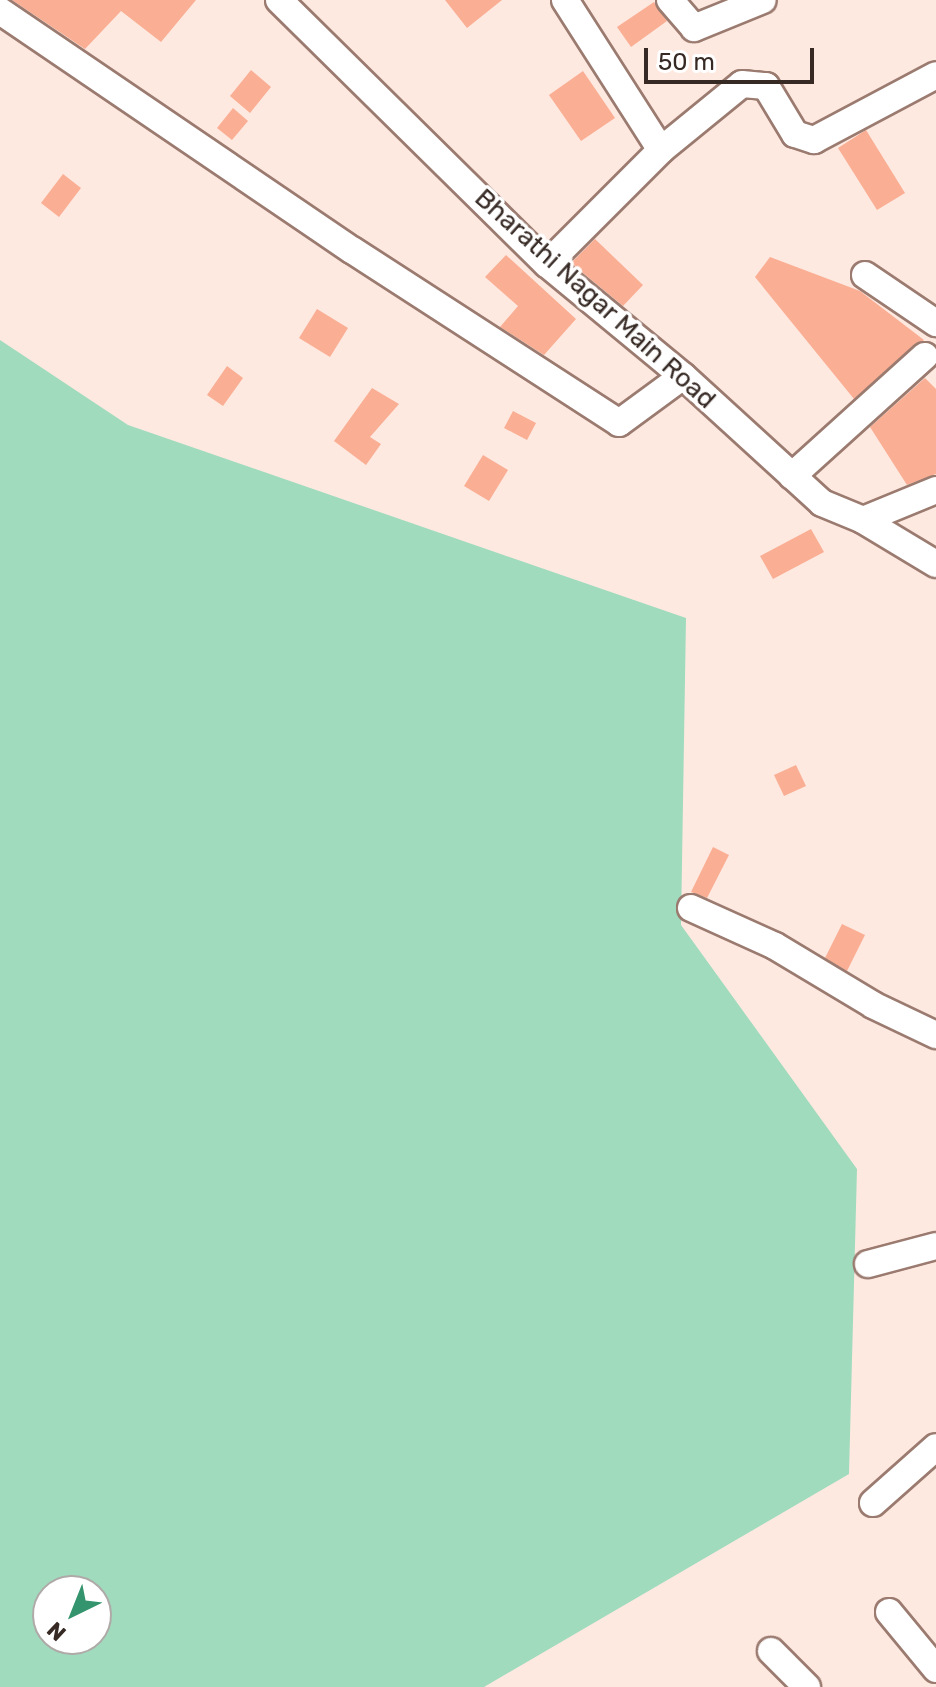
<!DOCTYPE html>
<style>
body{margin:0}
#map{position:relative;width:936px;height:1687px;overflow:hidden;background:#fee9e1;font-family:Rubik,sans-serif}
div>[style]{position:absolute}
.green>*{inset:0;background:#a0dbbe}
.building>*{inset:0;background:#faae93}
.roads{filter:drop-shadow(2px 0 #9b7b70) drop-shadow(-2px 0 #9b7b70) drop-shadow(0 2px #9b7b70) drop-shadow(0 -2px #9b7b70)}
.street>*{height:26px;margin:-13px;padding:0 13px;transform-origin:13px;border-radius:13px;background:#fff}
span{translate:-50% -50%;white-space:nowrap;text-align:center;line-height:1.15;-webkit-text-stroke:7px #fff;paint-order:stroke}
.street-label{font-size:26px;color:#372a25}
.north{position:absolute;left:32px;top:1575px;width:80px;height:80px;box-sizing:border-box;background:#fff;border:2px solid #afaaa8;border-radius:50%;rotate:223deg;font-size:22px;font-weight:700;line-height:32px;text-align:center;color:#372a25}
.north::after{content:'';display:block;margin:auto;width:28px;height:36px;background:#34946d;clip-path:polygon(50% 0,100% 100%,50% 72%,0 100%)}
.scale{position:absolute;left:644px;top:48px;width:170px;height:36px;box-sizing:border-box;border:4px solid #372a25;border-top:0;padding-left:10px;font-size:24px;line-height:28px;white-space:nowrap;color:#372a25;-webkit-text-stroke:6px #fff;paint-order:stroke}
</style>
<div id="map">
<div class="green">
<div style="clip-path:polygon(evenodd,0 340px,128px 425px,686px 618px,681px 925px,857px 1169px,849px 1474px,484px 1687px,0 1687px,0 340px,48px 1591px,96px 1591px,96px 1639px,48px 1639px,48px 1591px)"></div>
</div>
<div class="building">
<div style="clip-path:polygon(12px 0,196px 0,161px 42px,121px 11px,85px 49px)"></div>
<div style="clip-path:polygon(445px 0,502px 0,467px 28px)"></div>
<div style="clip-path:polygon(654px 2px,667px 21px,631px 47px,617px 27px)"></div>
<div style="clip-path:polygon(251px 70px,271px 87px,250px 113px,230px 96px)"></div>
<div style="clip-path:polygon(583px 71px,615px 118px,581px 141px,549px 95px)"></div>
<div style="clip-path:polygon(233px 108px,248px 121px,232px 140px,217px 128px)"></div>
<div style="clip-path:polygon(866px 130px,905px 193px,877px 210px,838px 148px)"></div>
<div style="clip-path:polygon(63px 174px,81px 188px,59px 217px,41px 203px)"></div>
<div style="clip-path:polygon(595px 239px,643px 285px,623px 306px,571px 263px)"></div>
<div style="clip-path:polygon(506px 255px,576px 319px,544px 355px,500px 327px,518px 306px,485px 277px)"></div>
<div style="clip-path:polygon(770px 257px,860px 291px,924px 340px,854px 399px,755px 277px)"></div>
<div style="clip-path:polygon(317px 309px,348px 328px,330px 357px,299px 338px)"></div>
<div style="clip-path:polygon(227px 366px,243px 378px,223px 406px,207px 395px)"></div>
<div style="clip-path:polygon(925px 378px,936px 389px,936px 474px,907px 485px,870px 427px)"></div>
<div style="clip-path:polygon(372px 388px,399px 404px,370px 437px,381px 444px,366px 465px,334px 441px)"></div>
<div style="clip-path:polygon(513px 411px,536px 423px,527px 440px,504px 428px)"></div>
<div style="clip-path:polygon(483px 455px,508px 470px,489px 501px,464px 486px)"></div>
<div style="clip-path:polygon(811px 529px,824px 552px,773px 579px,760px 556px)"></div>
<div style="clip-path:polygon(796px 765px,806px 786px,784px 796px,774px 775px)"></div>
<div style="clip-path:polygon(713px 847px,729px 855px,707px 898px,691px 892px)"></div>
<div style="clip-path:polygon(842px 924px,865px 935px,847px 971px,825px 958px)"></div>
</div>
<div class="roads">
<div class="street">
<div style="left:279px;top:0;width:376px;rotate:44.6deg"></div>
<div style="left:547px;top:264px;width:176px;rotate:39.5deg"></div>
<div style="left:683px;top:376px;width:188px;rotate:42.4deg"></div>
<div style="left:822px;top:503px;width:44px;rotate:22.5deg"></div>
<div style="left:863px;top:520px;width:85px;rotate:31.1deg"></div>
<div style="left:565px;top:0;width:178px;rotate:57.4deg"></div>
<div style="left:670px;top:0;width:37px;rotate:49deg"></div>
<div style="left:694px;top:28px;width:74px;rotate:-22.1deg"></div>
<div style="left:0;top:11px;width:425px;rotate:34.2deg"></div>
<div style="left:352px;top:250px;width:318px;rotate:32.9deg"></div>
<div style="left:619px;top:423px;width:79px;rotate:-36.3deg"></div>
<div style="left:547px;top:264px;width:161px;rotate:-45deg"></div>
<div style="left:661px;top:150px;width:104px;rotate:-39.2deg"></div>
<div style="left:742px;top:84px;width:24px;rotate:5deg"></div>
<div style="left:766px;top:86px;width:56px;rotate:58.9deg"></div>
<div style="left:795px;top:134px;width:20px;rotate:18deg"></div>
<div style="left:814px;top:140px;width:138px;rotate:-28deg"></div>
<div style="left:865px;top:275px;width:86px;rotate:34.1deg"></div>
<div style="left:792px;top:476px;width:179px;rotate:-42.1deg"></div>
<div style="left:863px;top:520px;width:79px;rotate:-22.3deg"></div>
<div style="left:691px;top:908px;width:92px;rotate:24.3deg"></div>
<div style="left:775px;top:946px;width:114px;rotate:31deg"></div>
<div style="left:873px;top:1005px;width:70px;rotate:25.5deg"></div>
<div style="left:868px;top:1264px;width:70px;rotate:-14.8deg"></div>
<div style="left:873px;top:1503px;width:84px;rotate:-41.6deg"></div>
<div style="left:889px;top:1612px;width:74px;rotate:50.5deg"></div>
<div style="left:771px;top:1651px;width:51px;rotate:45deg"></div>
</div>
</div>
<div class="street-label">
<span style="left:595px;top:299px;rotate:42deg">Bharathi Nagar Main Road</span>
</div>
<div class="north">N</div>
<div class="scale">50 m</div>
</div>
